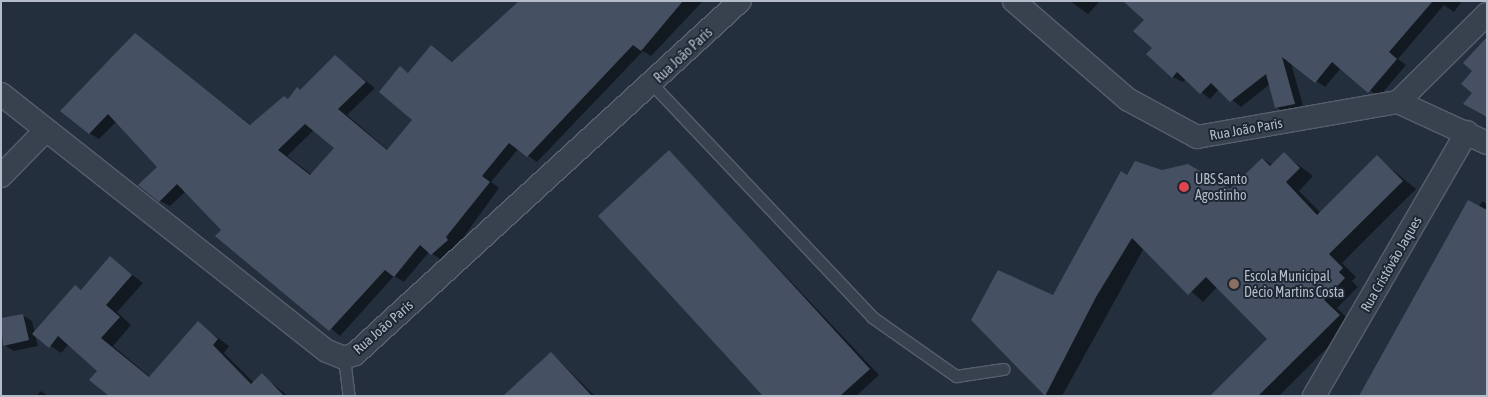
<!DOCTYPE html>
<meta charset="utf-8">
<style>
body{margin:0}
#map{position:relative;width:1488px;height:397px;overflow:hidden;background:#242f3e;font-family:"Asap Condensed",sans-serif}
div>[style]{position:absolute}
.shadow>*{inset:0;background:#0007}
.building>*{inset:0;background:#455162}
.roads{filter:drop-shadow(1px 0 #565f6c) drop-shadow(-1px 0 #565f6c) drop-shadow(0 1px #565f6c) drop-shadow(0 -1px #565f6c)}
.lane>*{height:11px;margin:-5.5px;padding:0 5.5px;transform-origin:5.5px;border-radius:5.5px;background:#38414e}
.street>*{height:22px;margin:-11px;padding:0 11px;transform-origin:11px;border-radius:11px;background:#38414e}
.dots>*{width:14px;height:14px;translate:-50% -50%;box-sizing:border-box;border:2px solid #1d2633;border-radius:50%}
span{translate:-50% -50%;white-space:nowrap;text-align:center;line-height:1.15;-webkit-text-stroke:4px #1d2633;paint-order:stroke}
.street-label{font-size:14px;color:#b4bcc9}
.poi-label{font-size:14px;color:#b4bcc9}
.left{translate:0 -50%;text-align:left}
.frame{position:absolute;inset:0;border:2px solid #b4bcc9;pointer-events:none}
</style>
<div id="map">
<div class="shadow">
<div style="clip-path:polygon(evenodd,554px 1px,703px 1px,651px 56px,643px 51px,537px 162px,518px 149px,491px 182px,499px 188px,457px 246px,442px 260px,429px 252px,404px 282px,394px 276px,340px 336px,217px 236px,223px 230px,186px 191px,170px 206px,160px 201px,158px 167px,117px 121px,99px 139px,89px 133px,135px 35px,251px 125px,301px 91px,335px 56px,375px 88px,347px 115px,388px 150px,414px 120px,400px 68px,409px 73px,431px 46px,453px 62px,554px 1px,314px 130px,336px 148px,312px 175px,287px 156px,314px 130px)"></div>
<div style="clip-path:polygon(1070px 1px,1100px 1px,1088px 14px)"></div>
<div style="clip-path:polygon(1125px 1px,1462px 1px,1454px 12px,1444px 5px,1398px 59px,1406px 65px,1379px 97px,1341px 68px,1325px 87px,1291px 63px,1304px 109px,1286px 113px,1276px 107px,1270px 84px,1241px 107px,1219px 89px,1210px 99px,1186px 79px,1183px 82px,1173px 77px,1154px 48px,1145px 20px)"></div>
<div style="clip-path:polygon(669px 152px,879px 375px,856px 396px,765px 396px)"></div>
<div style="clip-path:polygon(1284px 154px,1313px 176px,1299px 191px,1321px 213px,1377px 157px,1416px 189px,1342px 263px,1356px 277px,1352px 281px,1358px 287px,1337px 308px,1352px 323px,1279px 396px,1212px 396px,1269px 339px,1217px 287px,1203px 302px,1144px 248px,1062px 396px,1045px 396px,972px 320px,1054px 297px,1128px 176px,1162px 171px,1231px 190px,1263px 159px,1273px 165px)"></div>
<div style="clip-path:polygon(1468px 201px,1479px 207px,1482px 201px,1487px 204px,1487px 396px,1361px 396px)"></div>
<div style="clip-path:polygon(110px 258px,143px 283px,117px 312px,131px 325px,113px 346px,150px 377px,198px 323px,229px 346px,224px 353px,254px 383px,262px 375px,288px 396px,111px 396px,99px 370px,69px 344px,61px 353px,35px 335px,38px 346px,14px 351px,4px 345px,1px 319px,22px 315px,32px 321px,35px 333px,75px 286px,82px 290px)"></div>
<div style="clip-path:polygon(551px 353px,595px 396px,505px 396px)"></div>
<div style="clip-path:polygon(41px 391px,48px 396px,36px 396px)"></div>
</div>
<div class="building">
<div style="clip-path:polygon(evenodd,519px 1px,683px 1px,641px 51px,633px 45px,527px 157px,509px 143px,482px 176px,490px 182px,446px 237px,448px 240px,431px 255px,420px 245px,394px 277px,385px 270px,329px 331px,215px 236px,221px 230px,177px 184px,159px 202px,138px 185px,157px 167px,108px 114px,89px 134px,60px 111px,135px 33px,250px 125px,284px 96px,288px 99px,297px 87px,300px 90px,335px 55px,366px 82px,338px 109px,387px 150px,412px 120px,379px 92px,400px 66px,408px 73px,431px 45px,452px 62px,519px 1px,305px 124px,334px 148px,310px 175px,278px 150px,305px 124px)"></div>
<div style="clip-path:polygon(1123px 1px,1433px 1px,1389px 52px,1397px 59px,1368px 93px,1332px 62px,1315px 83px,1282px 57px,1295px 104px,1275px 108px,1266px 74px,1230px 102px,1211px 83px,1200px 94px,1177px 72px,1172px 78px,1146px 54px,1152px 48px,1133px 31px,1144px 20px)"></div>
<div style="clip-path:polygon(1487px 37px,1487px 117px,1463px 104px,1472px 93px,1461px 84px,1472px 71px,1463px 63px)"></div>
<div style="clip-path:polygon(669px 150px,870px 369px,840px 396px,763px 396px,598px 216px)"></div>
<div style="clip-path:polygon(1284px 152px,1300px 168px,1286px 182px,1317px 215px,1377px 155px,1403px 181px,1329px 254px,1343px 268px,1339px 272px,1345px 278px,1324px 300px,1340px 315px,1258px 396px,1210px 396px,1267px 339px,1206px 277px,1188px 295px,1132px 238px,1096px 297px,1045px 396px,971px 320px,998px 270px,1053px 295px,1121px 171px,1127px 175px,1135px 161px,1162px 170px,1188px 164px,1230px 189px,1262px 158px,1270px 166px)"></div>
<div style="clip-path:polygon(1468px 200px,1487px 210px,1487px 396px,1359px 396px)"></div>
<div style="clip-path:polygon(110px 256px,132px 275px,106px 305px,120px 317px,101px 338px,149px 377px,198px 321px,218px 339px,213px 345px,251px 384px,262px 373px,284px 396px,109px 396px,89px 380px,97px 371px,58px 336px,49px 348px,32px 334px,75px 285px,81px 290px)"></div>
<div style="clip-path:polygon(23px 314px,29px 340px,3px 346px,1px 318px)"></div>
<div style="clip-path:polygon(551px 352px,592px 396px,503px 396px,529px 372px)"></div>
</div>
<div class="roads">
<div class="lane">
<div style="left:652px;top:84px;width:320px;rotate:46.6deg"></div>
<div style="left:872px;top:317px;width:103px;rotate:35.1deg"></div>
<div style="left:956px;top:376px;width:48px;rotate:-8.5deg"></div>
<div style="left:344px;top:358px;width:38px;rotate:83deg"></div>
</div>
<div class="street">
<div style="left:1014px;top:1px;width:150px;rotate:40.9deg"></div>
<div style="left:1127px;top:99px;width:80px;rotate:28.5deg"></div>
<div style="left:1197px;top:137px;width:204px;rotate:-9.9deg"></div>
<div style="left:1398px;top:102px;width:125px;rotate:-44.7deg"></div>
<div style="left:1px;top:94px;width:415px;rotate:38.3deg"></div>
<div style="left:327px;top:351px;width:18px;rotate:22deg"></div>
<div style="left:344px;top:358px;width:12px;rotate:-20deg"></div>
<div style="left:355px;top:354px;width:522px;rotate:-42.52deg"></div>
<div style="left:1398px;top:102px;width:98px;rotate:24.7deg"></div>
<div style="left:1px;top:176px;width:64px;rotate:-45.6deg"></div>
<div style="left:1314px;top:396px;width:305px;rotate:-59.9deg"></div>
</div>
</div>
<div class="dots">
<div style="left:1184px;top:187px;background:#e0444e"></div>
<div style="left:1234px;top:284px;background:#8d6e63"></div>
</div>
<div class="street-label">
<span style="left:683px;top:55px;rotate:-43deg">Rua João Paris</span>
<span style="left:1246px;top:129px;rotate:-10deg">Rua João Paris</span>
<span style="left:1391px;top:264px;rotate:-60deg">Rua Cristóvão Jaques</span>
<span style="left:383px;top:327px;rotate:-41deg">Rua João Paris</span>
</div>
<div class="poi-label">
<span class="left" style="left:1195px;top:187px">UBS Santo<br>Agostinho</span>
<span class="left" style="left:1244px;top:284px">Escola Municipal<br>Décio Martins Costa</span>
</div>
<div class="frame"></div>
</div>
